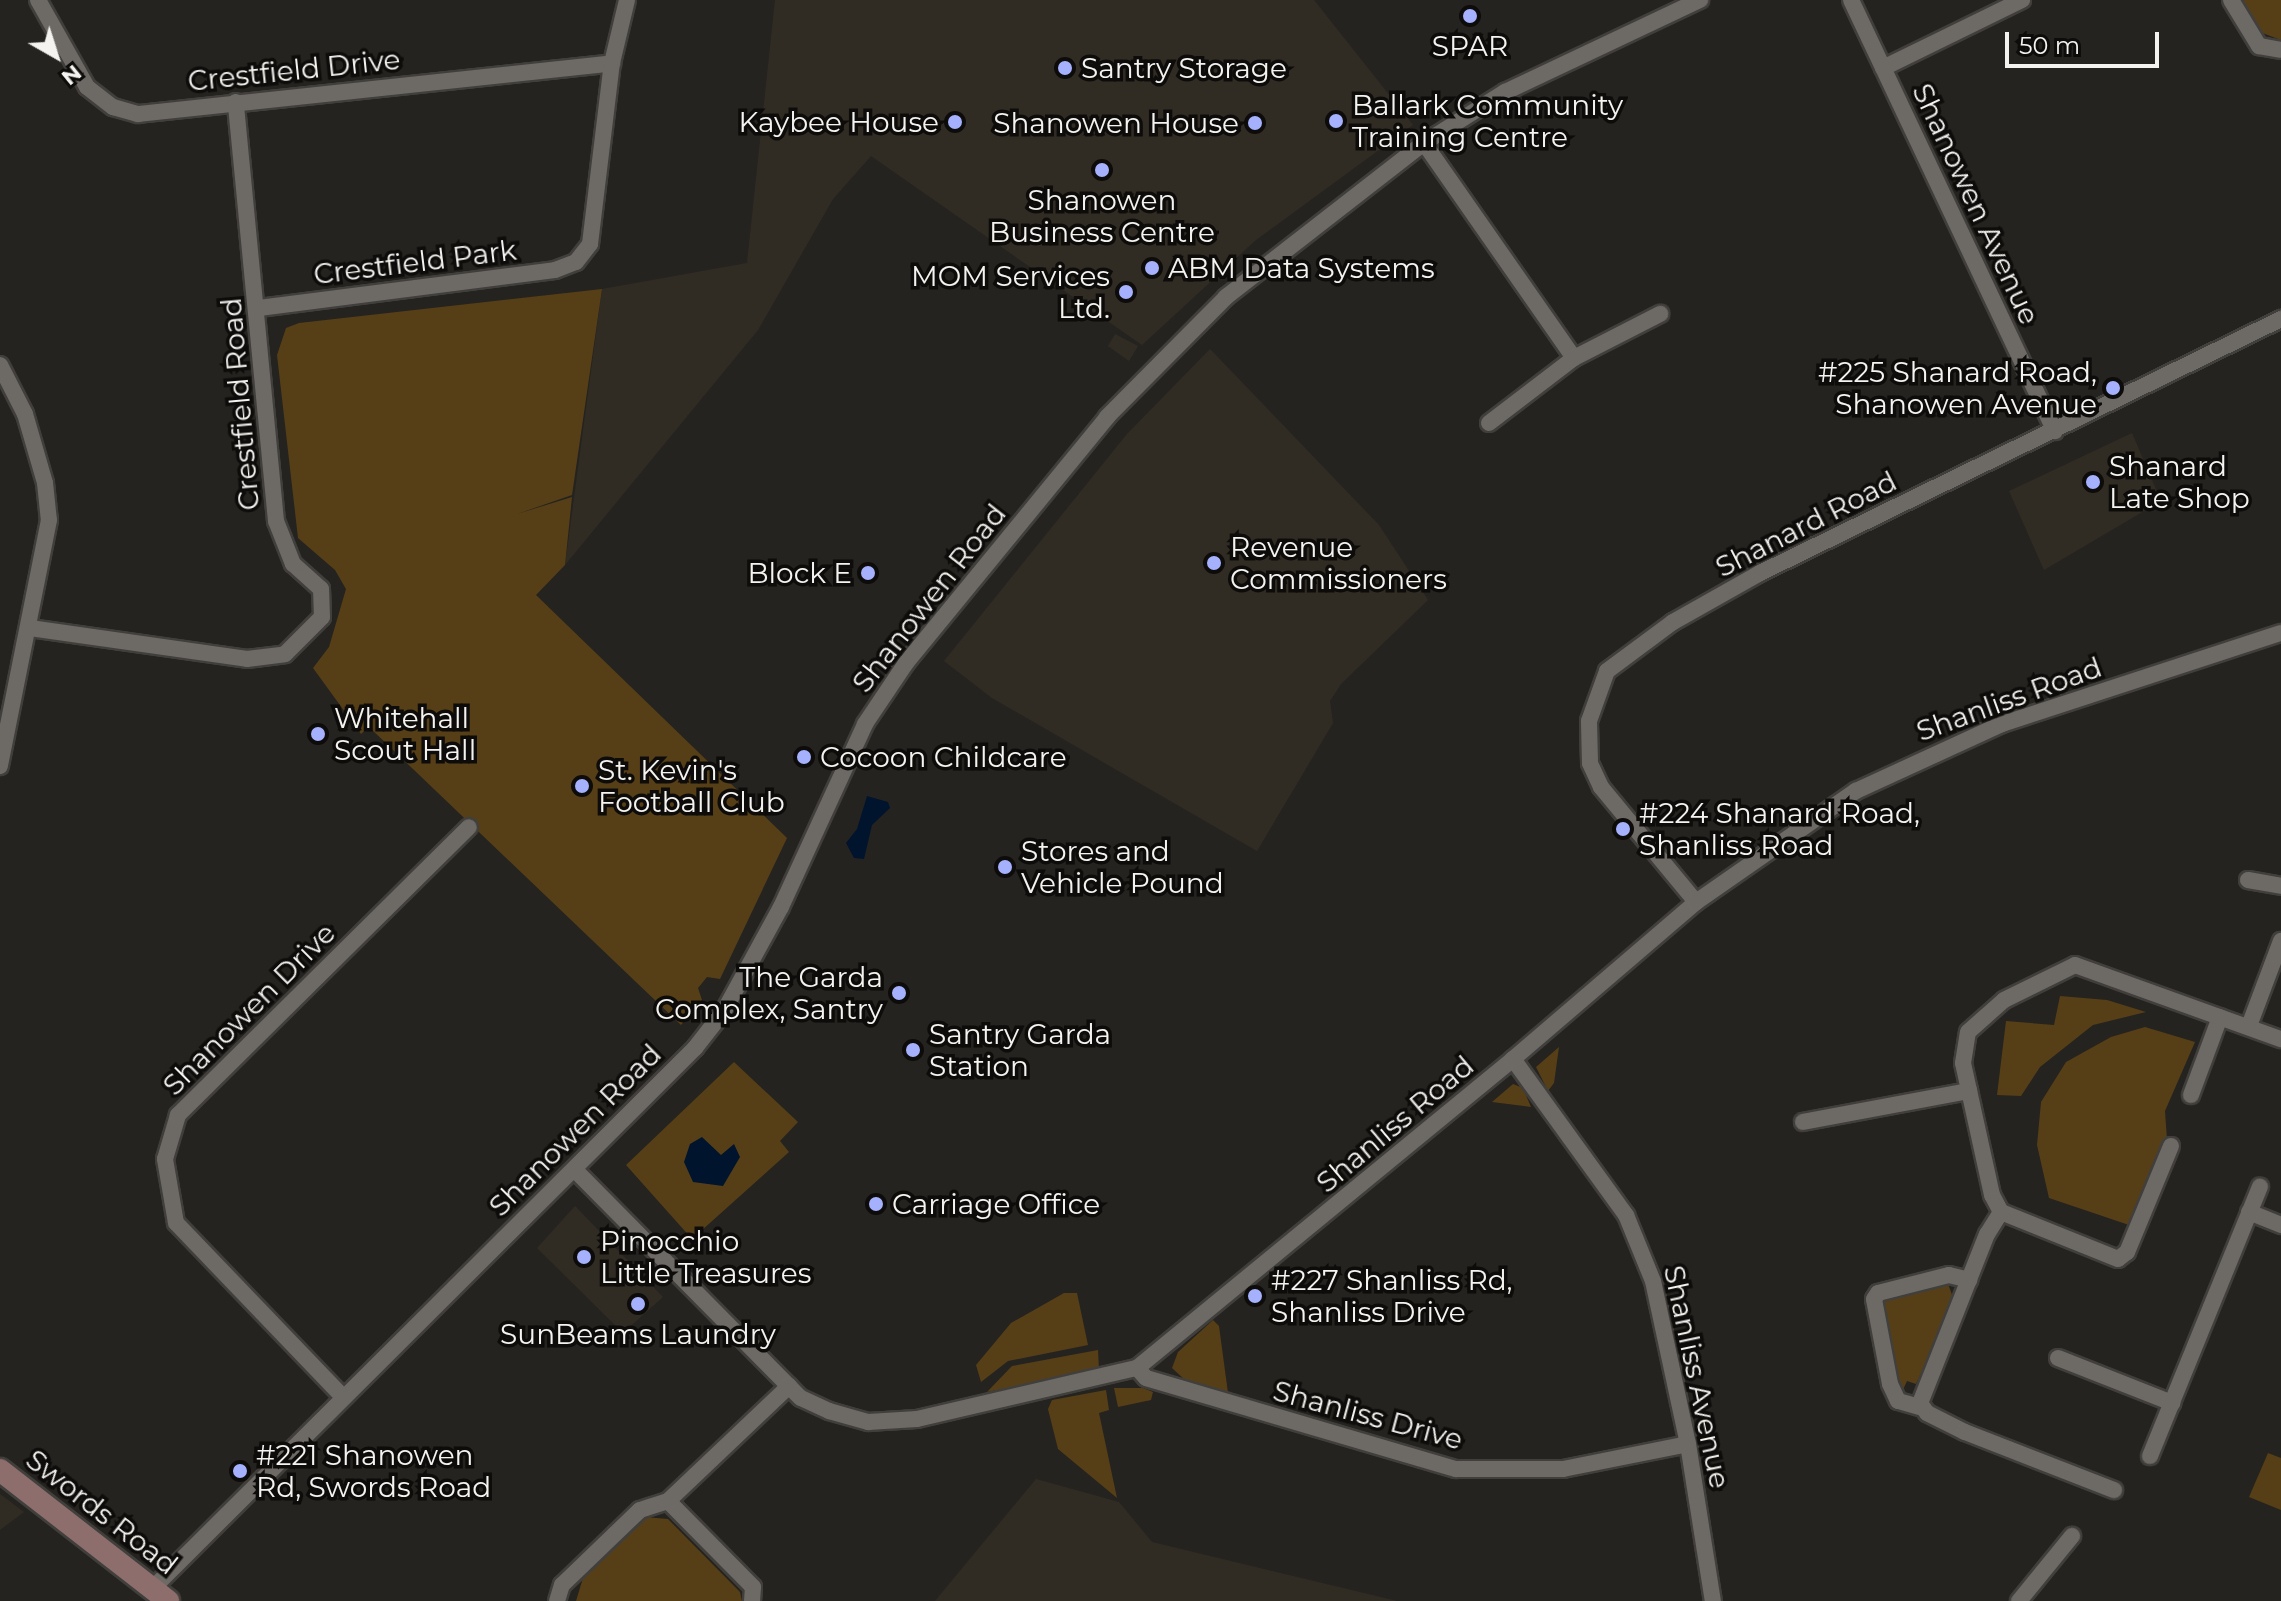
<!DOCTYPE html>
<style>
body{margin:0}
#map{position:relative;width:2281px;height:1601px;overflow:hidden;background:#25231f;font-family:Montserrat,sans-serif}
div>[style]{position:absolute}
.built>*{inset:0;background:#312c23}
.green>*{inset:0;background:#563f17}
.water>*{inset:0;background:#00142d}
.roads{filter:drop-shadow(2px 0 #413f3c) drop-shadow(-2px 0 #413f3c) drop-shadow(0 2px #413f3c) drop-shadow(0 -2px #413f3c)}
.street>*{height:16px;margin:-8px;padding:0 8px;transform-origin:8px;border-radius:8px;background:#6d6a66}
.secondary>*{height:22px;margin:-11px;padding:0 11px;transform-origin:11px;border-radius:11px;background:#8d6e6d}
.dots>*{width:22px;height:22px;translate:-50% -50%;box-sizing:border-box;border:4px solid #0d0c0a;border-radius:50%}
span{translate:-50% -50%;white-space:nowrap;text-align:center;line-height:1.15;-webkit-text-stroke:7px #0d0c0a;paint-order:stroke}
.poi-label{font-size:28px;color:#f5f3f0}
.left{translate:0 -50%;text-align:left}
.right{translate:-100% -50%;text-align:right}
.street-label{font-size:28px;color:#f5f3f0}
.north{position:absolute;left:16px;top:16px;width:80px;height:80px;-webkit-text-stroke:6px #0d0c0a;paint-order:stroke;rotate:141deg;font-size:22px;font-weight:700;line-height:32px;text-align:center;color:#f5f3f0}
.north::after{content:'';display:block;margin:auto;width:28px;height:36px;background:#f5f3f0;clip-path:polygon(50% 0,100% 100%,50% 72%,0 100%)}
.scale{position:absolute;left:2005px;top:32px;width:154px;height:36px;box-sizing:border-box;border:4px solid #f5f3f0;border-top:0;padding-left:10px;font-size:24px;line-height:28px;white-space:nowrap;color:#f5f3f0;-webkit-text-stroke:6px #0d0c0a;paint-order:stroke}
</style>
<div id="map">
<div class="built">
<div style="clip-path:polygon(775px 0,1314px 0,1413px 125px,1256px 240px,1142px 345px,871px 156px,833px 199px,758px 330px,565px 565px,602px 289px,747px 263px)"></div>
<div style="clip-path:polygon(1115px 334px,1138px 346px,1129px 361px,1108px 346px)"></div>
<div style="clip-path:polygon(1210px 349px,1379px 525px,1428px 600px,1341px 684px,1330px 701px,1333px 723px,1257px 851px,992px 698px,944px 661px,1127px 434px)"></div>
<div style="clip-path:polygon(2132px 433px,2161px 501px,2044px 570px,2009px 491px)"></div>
<div style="clip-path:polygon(575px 1206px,663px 1297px,623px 1333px,537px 1248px)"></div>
<div style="clip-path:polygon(1036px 1479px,1119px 1502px,1152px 1542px,1397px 1601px,935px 1601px)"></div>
<div style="clip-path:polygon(0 1494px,24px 1512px,0 1530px)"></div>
</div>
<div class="green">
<div style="clip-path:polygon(2243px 0,2281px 0,2281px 40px,2257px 31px)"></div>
<div style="clip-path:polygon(602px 289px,572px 495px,517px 514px,572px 497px,565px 565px,536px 595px,787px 838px,720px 979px,707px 977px,698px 988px,702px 1000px,681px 1025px,369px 727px,361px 734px,313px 668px,329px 647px,346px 589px,335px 570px,298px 538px,277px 355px,286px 328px,299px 323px)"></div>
<div style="clip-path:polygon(2060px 996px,2107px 1000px,2146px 1012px,2093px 1025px,2040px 1067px,2021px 1096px,1997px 1095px,2006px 1021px,2054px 1025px)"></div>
<div style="clip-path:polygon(2145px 1027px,2195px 1042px,2165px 1111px,2167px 1140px,2129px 1225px,2049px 1198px,2037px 1145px,2041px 1102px,2066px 1062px,2111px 1037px)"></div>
<div style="clip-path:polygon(1559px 1047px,1554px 1083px,1548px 1091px,1536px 1067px)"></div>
<div style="clip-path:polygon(734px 1062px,798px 1122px,780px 1141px,789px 1152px,692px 1239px,626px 1165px)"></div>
<div style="clip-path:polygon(1513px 1084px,1523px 1088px,1531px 1107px,1492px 1102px)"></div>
<div style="clip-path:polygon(1948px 1284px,1954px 1300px,1916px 1384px,1907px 1381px,1902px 1392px,1880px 1303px,1885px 1296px)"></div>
<div style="clip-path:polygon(1064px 1293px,1077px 1293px,1088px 1345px,1008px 1361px,981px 1382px,976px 1365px,1011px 1323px)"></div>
<div style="clip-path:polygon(1213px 1320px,1219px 1326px,1228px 1393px,1185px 1380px,1172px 1368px,1178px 1352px)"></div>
<div style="clip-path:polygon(1098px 1350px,1099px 1370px,987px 1392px,1012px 1366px)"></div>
<div style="clip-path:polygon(1114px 1388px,1143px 1388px,1153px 1392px,1151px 1400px,1118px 1407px)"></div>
<div style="clip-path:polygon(1106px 1390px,1109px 1410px,1099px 1413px,1117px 1498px,1058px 1449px,1048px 1409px,1052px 1400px)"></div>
<div style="clip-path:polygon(2268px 1453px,2281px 1458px,2281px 1510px,2249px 1497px)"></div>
<div style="clip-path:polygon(645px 1517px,668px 1519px,740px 1592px,742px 1601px,576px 1601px,583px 1578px)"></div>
</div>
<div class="water">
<div style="clip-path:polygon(867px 796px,888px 802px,890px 808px,872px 825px,864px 859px,854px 858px,846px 843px,857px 829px)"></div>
<div style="clip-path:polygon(702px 1137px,721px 1155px,734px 1144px,740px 1157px,723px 1186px,693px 1182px,684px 1162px,690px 1144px)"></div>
</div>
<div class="roads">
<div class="street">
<div style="left:38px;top:0;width:100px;rotate:60.6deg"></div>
<div style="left:87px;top:87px;width:33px;rotate:38deg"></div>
<div style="left:113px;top:107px;width:26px;rotate:16deg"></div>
<div style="left:138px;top:114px;width:477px;rotate:-6.1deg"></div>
<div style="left:1851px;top:0;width:477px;rotate:64.7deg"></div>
<div style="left:2231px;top:0;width:54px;rotate:58.7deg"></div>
<div style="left:2259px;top:46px;width:22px;rotate:10deg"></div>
<div style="left:1883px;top:68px;width:155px;rotate:-26.1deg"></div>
<div style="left:1424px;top:143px;width:262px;rotate:55.1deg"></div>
<div style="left:259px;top:308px;width:298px;rotate:-7.3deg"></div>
<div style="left:555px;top:270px;width:22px;rotate:-21deg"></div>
<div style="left:576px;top:262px;width:23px;rotate:-52deg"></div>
<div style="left:590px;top:244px;width:182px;rotate:-83.1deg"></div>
<div style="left:612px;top:63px;width:65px;rotate:-76.6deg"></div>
<div style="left:0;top:365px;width:55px;rotate:63deg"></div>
<div style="left:25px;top:414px;width:72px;rotate:73.8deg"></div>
<div style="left:45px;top:483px;width:37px;rotate:84deg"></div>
<div style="left:49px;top:520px;width:251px;rotate:101.3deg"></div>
<div style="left:1489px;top:423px;width:107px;rotate:-37.4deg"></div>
<div style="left:1574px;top:358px;width:97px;rotate:-27.1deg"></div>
<div style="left:30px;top:628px;width:219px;rotate:8.1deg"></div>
<div style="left:247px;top:659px;width:38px;rotate:-7deg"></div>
<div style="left:285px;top:654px;width:52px;rotate:-45deg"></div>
<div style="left:322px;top:617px;width:28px;rotate:-92deg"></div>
<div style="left:321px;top:589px;width:38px;rotate:-138deg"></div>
<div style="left:293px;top:564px;width:46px;rotate:-111.6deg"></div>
<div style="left:276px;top:521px;width:421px;rotate:-95.5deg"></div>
<div style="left:2248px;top:880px;width:34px;rotate:10deg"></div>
<div style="left:1696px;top:902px;width:149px;rotate:-129.6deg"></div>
<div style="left:1601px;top:787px;width:26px;rotate:-115deg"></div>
<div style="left:1590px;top:763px;width:42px;rotate:-91.4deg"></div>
<div style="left:1589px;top:721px;width:53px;rotate:-70.2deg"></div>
<div style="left:1607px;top:671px;width:82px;rotate:-36.6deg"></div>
<div style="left:1673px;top:622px;width:100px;rotate:-29.4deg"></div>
<div style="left:1760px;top:573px;width:580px;rotate:-25.99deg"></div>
<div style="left:2249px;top:1026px;width:91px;rotate:-69.4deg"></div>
<div style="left:1513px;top:1059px;width:193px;rotate:54.1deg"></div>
<div style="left:1626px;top:1215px;width:71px;rotate:67.8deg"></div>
<div style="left:1653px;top:1281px;width:167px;rotate:77.9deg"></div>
<div style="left:1688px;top:1444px;width:159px;rotate:81deg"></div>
<div style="left:2191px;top:1095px;width:83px;rotate:-69.6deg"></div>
<div style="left:1803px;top:1122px;width:169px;rotate:-10.6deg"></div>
<div style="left:2171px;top:1146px;width:115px;rotate:112.5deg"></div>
<div style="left:2127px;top:1252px;width:11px;rotate:142deg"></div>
<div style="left:2118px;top:1259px;width:126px;rotate:-158.1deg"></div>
<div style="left:2001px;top:1212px;width:19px;rotate:-118deg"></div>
<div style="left:1992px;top:1195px;width:135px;rotate:-102.4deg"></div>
<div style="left:1963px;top:1063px;width:31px;rotate:-81deg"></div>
<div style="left:1968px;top:1032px;width:48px;rotate:-41.6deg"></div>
<div style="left:2004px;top:1000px;width:79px;rotate:-26.2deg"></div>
<div style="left:2075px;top:965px;width:219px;rotate:19.8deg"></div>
<div style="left:574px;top:1169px;width:322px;rotate:45.3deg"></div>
<div style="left:801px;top:1398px;width:31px;rotate:25deg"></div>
<div style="left:829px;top:1411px;width:41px;rotate:15.8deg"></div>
<div style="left:868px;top:1422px;width:49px;rotate:-3.5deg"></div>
<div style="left:917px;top:1419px;width:226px;rotate:-13.1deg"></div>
<div style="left:1137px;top:1368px;width:487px;rotate:-39.4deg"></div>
<div style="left:1513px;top:1059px;width:241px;rotate:-40.6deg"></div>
<div style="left:1696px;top:902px;width:195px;rotate:-34.8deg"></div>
<div style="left:1856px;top:791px;width:161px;rotate:-24.7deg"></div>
<div style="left:2002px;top:724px;width:293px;rotate:-18.1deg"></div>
<div style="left:2001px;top:1212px;width:26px;rotate:122deg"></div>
<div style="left:1987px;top:1234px;width:182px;rotate:111.6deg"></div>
<div style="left:1920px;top:1403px;width:12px;rotate:55deg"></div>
<div style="left:1927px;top:1413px;width:42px;rotate:26.6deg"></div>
<div style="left:1965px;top:1432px;width:160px;rotate:21.3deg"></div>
<div style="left:2249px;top:1212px;width:35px;rotate:22deg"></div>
<div style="left:2058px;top:1358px;width:123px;rotate:21.5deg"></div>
<div style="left:1137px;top:1368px;width:13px;rotate:48deg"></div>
<div style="left:1146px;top:1378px;width:323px;rotate:16.4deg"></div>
<div style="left:1456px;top:1469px;width:107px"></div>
<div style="left:1563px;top:1469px;width:127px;rotate:-11.3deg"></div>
<div style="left:343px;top:1397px;width:241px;rotate:-133.8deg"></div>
<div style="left:176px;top:1223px;width:65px;rotate:-99.8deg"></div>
<div style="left:165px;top:1159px;width:46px;rotate:-73.5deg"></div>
<div style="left:178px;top:1115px;width:409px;rotate:-44.7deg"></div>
<div style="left:1923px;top:1408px;width:26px;rotate:-164deg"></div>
<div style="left:1898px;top:1401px;width:19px;rotate:-115deg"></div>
<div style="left:1890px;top:1384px;width:86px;rotate:-100.7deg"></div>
<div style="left:1874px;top:1299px;width:7px;rotate:-56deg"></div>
<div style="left:1878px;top:1293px;width:73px;rotate:-14.2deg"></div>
<div style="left:1949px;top:1275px;width:21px;rotate:14deg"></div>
<div style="left:2150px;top:1456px;width:291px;rotate:-67.8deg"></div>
<div style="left:668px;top:1501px;width:121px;rotate:45.3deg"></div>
<div style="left:753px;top:1587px;width:14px;rotate:94deg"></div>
<div style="left:152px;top:1589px;width:767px;rotate:-44.89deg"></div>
<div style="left:695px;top:1048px;width:47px;rotate:-51.9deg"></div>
<div style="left:724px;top:1011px;width:119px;rotate:-61.3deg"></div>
<div style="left:781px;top:907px;width:201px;rotate:-65.3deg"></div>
<div style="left:865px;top:724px;width:73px;rotate:-56.1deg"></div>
<div style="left:906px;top:663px;width:318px;rotate:-50.7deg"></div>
<div style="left:1107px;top:417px;width:169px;rotate:-45.2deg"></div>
<div style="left:1226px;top:297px;width:251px;rotate:-37.9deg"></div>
<div style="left:1424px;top:143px;width:96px;rotate:-32.2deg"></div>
<div style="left:1505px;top:92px;width:216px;rotate:-25.3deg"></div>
<div style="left:557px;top:1601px;width:17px;rotate:-73deg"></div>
<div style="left:562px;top:1585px;width:108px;rotate:-43.9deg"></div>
<div style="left:640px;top:1510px;width:29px;rotate:-18deg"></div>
<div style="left:668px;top:1501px;width:167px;rotate:-43.5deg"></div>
<div style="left:2019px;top:1601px;width:84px;rotate:-50.8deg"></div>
</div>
<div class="secondary">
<div style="left:0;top:1470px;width:213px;rotate:37.9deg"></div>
</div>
</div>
<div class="dots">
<div style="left:1470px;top:16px;background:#a5b1fc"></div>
<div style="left:1065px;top:68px;background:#a5b1fc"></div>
<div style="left:1336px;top:121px;background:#a5b1fc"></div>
<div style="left:955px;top:122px;background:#a5b1fc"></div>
<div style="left:1255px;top:123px;background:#a5b1fc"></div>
<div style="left:1102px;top:170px;background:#a5b1fc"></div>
<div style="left:1152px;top:268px;background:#a5b1fc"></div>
<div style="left:1126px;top:292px;background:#a5b1fc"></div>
<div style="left:2113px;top:388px;background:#a5b1fc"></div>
<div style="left:2093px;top:482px;background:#a5b1fc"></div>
<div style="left:1214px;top:563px;background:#a5b1fc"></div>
<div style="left:868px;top:573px;background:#a5b1fc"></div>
<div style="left:318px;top:734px;background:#a5b1fc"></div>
<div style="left:804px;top:757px;background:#a5b1fc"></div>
<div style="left:582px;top:786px;background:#a5b1fc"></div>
<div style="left:1623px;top:829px;background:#a5b1fc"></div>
<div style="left:1005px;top:867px;background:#a5b1fc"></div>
<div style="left:899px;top:993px;background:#a5b1fc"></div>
<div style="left:913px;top:1050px;background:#a5b1fc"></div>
<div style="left:876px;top:1204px;background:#a5b1fc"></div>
<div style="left:584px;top:1257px;background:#a5b1fc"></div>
<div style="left:1255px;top:1296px;background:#a5b1fc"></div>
<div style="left:638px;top:1304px;background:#a5b1fc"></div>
<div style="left:240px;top:1471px;background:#a5b1fc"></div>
</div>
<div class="poi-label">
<span style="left:1470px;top:46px">SPAR</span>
<span class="left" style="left:1081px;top:68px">Santry Storage</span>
<span class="left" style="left:1352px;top:121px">Ballark Community<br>Training Centre</span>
<span class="right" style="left:939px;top:122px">Kaybee House</span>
<span class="right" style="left:1239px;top:123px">Shanowen House</span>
<span style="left:1102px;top:216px">Shanowen<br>Business Centre</span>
<span class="left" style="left:1168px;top:268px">ABM Data Systems</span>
<span class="right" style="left:1110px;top:292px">MOM Services<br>Ltd.</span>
<span class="right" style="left:2097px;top:388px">#225 Shanard Road,<br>Shanowen Avenue</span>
<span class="left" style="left:2109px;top:482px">Shanard<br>Late Shop</span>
<span class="left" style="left:1230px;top:563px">Revenue<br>Commissioners</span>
<span class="right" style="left:852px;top:573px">Block E</span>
<span class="left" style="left:334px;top:734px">Whitehall<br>Scout Hall</span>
<span class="left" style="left:820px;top:757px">Cocoon Childcare</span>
<span class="left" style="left:598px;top:786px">St. Kevin's<br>Football Club</span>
<span class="left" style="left:1639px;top:829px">#224 Shanard Road,<br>Shanliss Road</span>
<span class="left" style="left:1021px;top:867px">Stores and<br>Vehicle Pound</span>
<span class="right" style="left:883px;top:993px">The Garda<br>Complex, Santry</span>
<span class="left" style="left:929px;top:1050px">Santry Garda<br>Station</span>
<span class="left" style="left:892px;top:1204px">Carriage Office</span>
<span class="left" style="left:600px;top:1257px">Pinocchio<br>Little Treasures</span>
<span class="left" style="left:1271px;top:1296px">#227 Shanliss Rd,<br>Shanliss Drive</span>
<span style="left:638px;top:1334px">SunBeams Laundry</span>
<span class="left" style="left:256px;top:1471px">#221 Shanowen<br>Rd, Swords Road</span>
</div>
<div class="street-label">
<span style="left:294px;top:70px;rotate:-6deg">Crestfield Drive</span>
<span style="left:1976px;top:204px;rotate:65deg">Shanowen Avenue</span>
<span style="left:415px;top:262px;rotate:-7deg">Crestfield Park</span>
<span style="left:240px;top:404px;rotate:-95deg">Crestfield Road</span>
<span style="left:1806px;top:524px;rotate:-27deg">Shanard Road</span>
<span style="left:929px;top:598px;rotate:-52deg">Shanowen Road</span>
<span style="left:2009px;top:699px;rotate:-20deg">Shanliss Road</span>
<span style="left:249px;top:1009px;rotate:-45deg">Shanowen Drive</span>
<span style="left:1395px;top:1124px;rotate:-40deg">Shanliss Road</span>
<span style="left:575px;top:1130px;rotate:-45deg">Shanowen Road</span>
<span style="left:1697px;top:1377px;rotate:78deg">Shanliss Avenue</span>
<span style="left:1368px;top:1415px;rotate:15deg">Shanliss Drive</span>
<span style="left:102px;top:1512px;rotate:38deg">Swords Road</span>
</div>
<div class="north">N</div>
<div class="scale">50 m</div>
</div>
